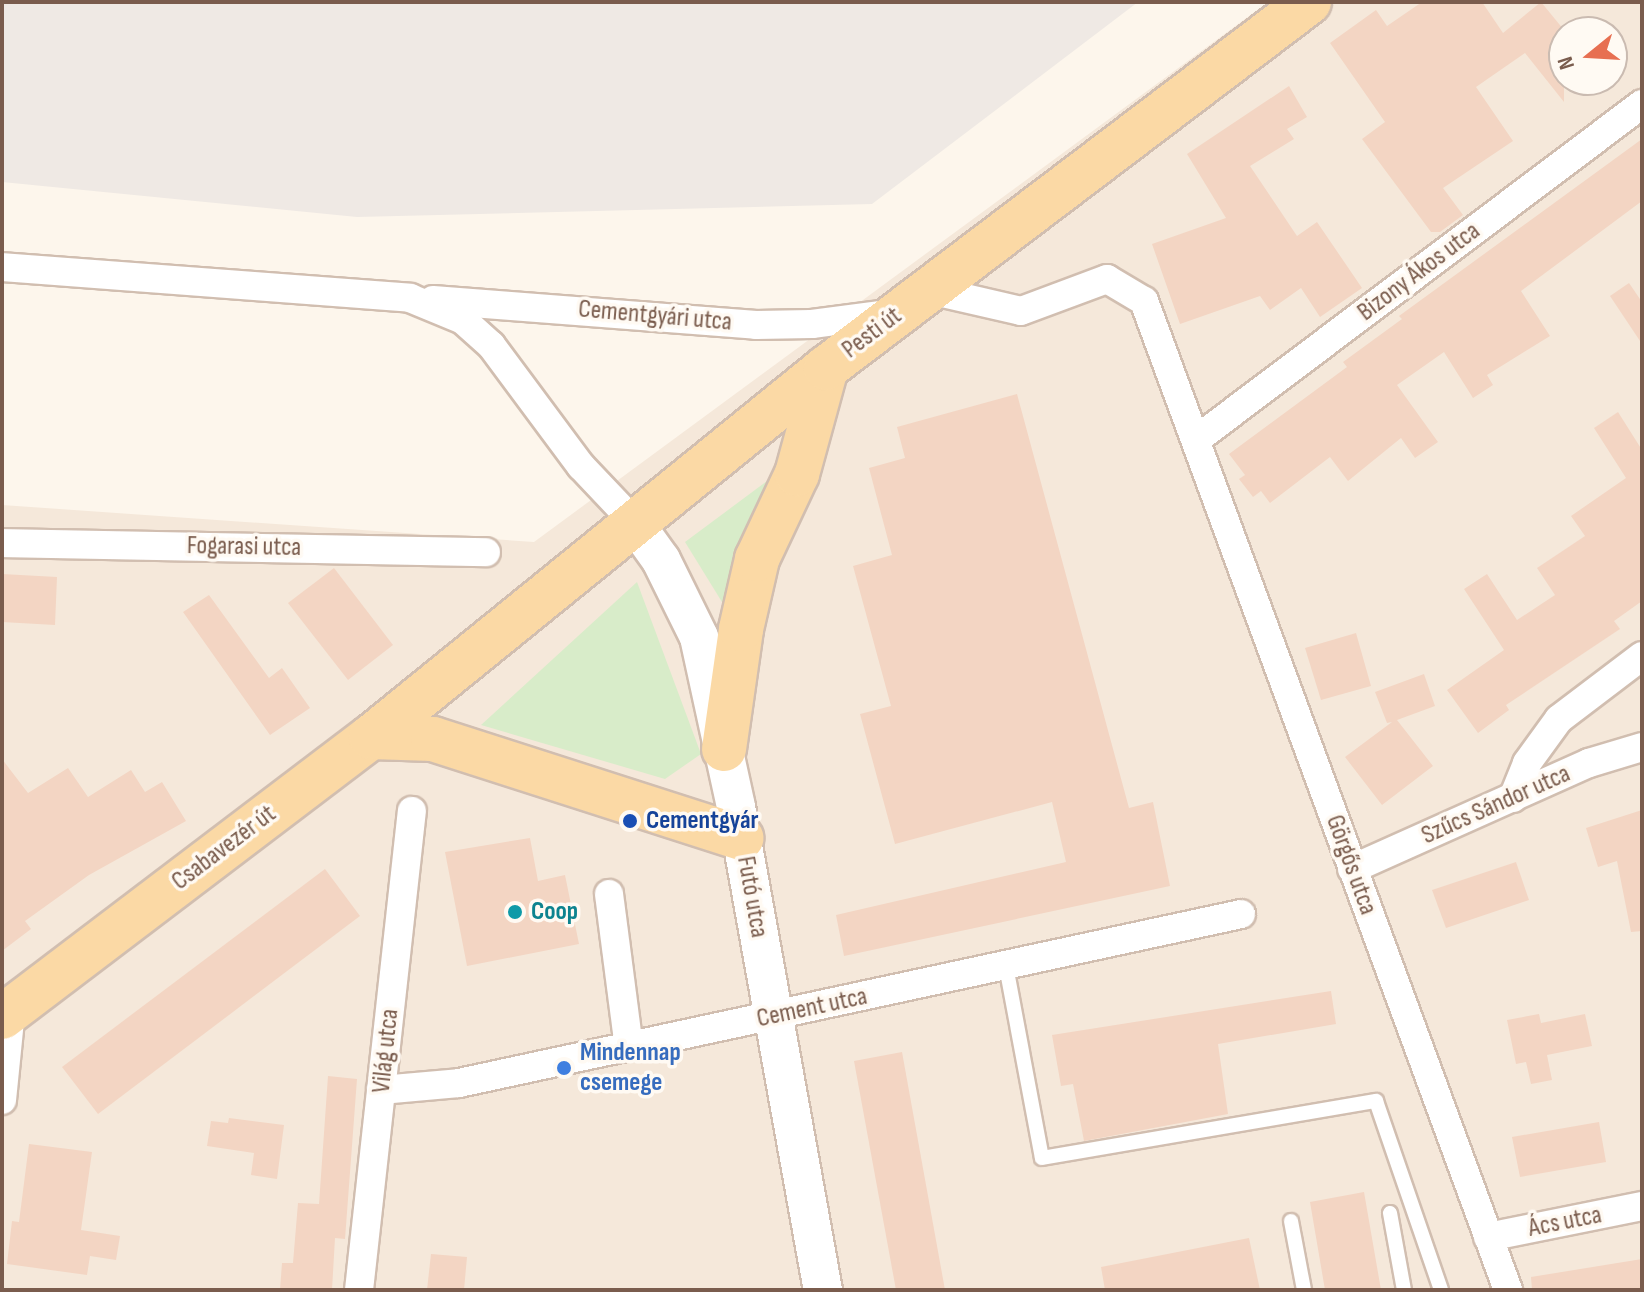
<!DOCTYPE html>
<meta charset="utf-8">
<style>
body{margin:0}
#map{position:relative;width:1644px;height:1292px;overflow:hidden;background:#fdf6ec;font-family:"Sofia Sans Condensed",sans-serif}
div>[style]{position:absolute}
.residential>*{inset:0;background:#f5e8da}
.industrial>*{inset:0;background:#efe9e4}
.green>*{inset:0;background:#d8ecc9}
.building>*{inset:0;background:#f3d5c3}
.roads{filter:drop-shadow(2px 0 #d1beb0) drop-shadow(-2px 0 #d1beb0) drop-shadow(0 2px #d1beb0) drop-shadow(0 -2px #d1beb0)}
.service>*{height:14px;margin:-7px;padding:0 7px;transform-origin:7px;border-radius:7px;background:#fff}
.minor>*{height:28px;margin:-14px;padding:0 14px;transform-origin:14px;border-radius:14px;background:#fff}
.secondary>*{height:38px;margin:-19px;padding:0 19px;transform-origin:19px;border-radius:19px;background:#fff}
.primary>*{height:44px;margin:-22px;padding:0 22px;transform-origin:22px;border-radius:22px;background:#fbd9a5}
.dots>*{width:22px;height:22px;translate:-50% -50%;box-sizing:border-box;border:4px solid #fffaf3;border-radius:50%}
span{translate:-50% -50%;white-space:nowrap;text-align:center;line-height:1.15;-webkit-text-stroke:7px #fffaf3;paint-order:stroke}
.street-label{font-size:26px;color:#7a5c4d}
.transit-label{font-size:26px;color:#164399;font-weight:700}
.left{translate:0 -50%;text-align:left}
.culture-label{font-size:26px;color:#0d838f;font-weight:700}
.shop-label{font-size:26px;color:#366cbe;font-weight:700}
.frame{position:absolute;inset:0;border:4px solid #7a5c4d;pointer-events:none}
.north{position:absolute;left:1548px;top:16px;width:80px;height:80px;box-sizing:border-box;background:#fffaf3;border:2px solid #cabbb1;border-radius:50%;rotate:252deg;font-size:22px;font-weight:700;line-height:32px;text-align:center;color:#7a5c4d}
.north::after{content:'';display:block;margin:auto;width:28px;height:36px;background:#e76f51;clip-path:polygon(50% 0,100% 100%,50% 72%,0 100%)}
</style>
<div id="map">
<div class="residential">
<div style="clip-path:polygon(evenodd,1268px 2px,1642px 2px,1642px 1290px,2px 1290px,2px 505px,534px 542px,1268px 2px,1564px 32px,1612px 32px,1612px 80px,1564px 80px,1564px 32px)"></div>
</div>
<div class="industrial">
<div style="clip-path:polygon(2px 2px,1138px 2px,872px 204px,357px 217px,2px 182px)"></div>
</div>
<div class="green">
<div style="clip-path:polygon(790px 464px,730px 615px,685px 542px)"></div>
<div style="clip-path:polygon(637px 582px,701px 754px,665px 779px,481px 725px)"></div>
</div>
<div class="building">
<div style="clip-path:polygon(1422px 2px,1482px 2px,1503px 33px,1541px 2px,1564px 30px,1564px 102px,1525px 53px,1476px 87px,1513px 141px,1443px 188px,1463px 215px,1440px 232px,1431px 232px,1362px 139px,1385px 122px,1330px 43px,1376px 10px,1387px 26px)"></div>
<div style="clip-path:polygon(1289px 86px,1307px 117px,1287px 129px,1294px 139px,1250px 166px,1297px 236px,1317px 222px,1362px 288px,1320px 317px,1301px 288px,1270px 310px,1260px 296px,1180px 324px,1152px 244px,1226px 218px,1187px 154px)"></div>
<div style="clip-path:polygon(1642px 139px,1642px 201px,1521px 291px,1550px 336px,1487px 375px,1493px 385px,1473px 398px,1444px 352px,1397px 385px,1438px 442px,1415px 458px,1401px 438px,1348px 481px,1330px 457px,1270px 503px,1261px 491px,1253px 497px,1239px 479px,1245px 475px,1229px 454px,1347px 367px,1343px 362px,1402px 319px,1399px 316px)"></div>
<div style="clip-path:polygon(1629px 283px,1642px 302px,1642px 344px,1610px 296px)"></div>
<div style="clip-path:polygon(1017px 394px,1129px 808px,1153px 802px,1170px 886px,844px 956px,836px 915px,1066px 862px,1052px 802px,895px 844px,860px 714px,891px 706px,853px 566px,892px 555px,869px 468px,905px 458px,897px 427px)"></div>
<div style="clip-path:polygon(1618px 412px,1642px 450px,1642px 601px,1614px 621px,1620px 629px,1506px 705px,1509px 710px,1478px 733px,1447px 690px,1504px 650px,1464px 589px,1487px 574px,1517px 620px,1555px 595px,1537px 568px,1585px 536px,1571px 516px,1626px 478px,1594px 428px)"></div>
<div style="clip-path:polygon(334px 568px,393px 645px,348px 680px,288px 603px)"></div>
<div style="clip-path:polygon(2px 574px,57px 577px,55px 625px,2px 622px)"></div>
<div style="clip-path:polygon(209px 595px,269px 678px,282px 668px,310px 708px,270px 735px,183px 612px)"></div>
<div style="clip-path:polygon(1356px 633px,1371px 686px,1321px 700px,1305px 648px)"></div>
<div style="clip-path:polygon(1424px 674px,1435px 706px,1397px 720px,1433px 766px,1382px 805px,1345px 757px,1392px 722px,1387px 723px,1375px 692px)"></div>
<div style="clip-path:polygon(2px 759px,28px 793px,68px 768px,88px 797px,131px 770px,145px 792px,162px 782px,186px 821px,89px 875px,25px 921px,31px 929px,2px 951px)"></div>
<div style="clip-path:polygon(1642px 810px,1642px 931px,1631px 932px,1617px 861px,1598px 867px,1586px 828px)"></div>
<div style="clip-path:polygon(530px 838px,538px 881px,565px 875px,579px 944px,467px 966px,445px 852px)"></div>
<div style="clip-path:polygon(1516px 862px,1529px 900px,1446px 928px,1432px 890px)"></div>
<div style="clip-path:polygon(325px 869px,360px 916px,98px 1114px,62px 1067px)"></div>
<div style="clip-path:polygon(1331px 991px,1336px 1024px,1218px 1044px,1228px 1114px,1084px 1141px,1073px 1084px,1061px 1086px,1052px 1035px)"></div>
<div style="clip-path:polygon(1539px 1014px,1541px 1023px,1585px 1014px,1592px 1046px,1547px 1055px,1552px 1080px,1531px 1084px,1526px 1062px,1516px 1064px,1507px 1020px)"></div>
<div style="clip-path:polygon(902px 1052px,945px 1290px,896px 1290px,854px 1061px)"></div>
<div style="clip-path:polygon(328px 1076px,357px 1079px,345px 1239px,335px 1238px,332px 1290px,280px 1290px,282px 1263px,293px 1263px,298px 1203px,319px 1204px)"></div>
<div style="clip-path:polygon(229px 1118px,284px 1125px,277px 1179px,251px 1175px,254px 1153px,207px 1146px,211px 1121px,228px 1123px)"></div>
<div style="clip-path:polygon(1599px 1122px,1606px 1162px,1520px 1177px,1512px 1137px)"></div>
<div style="clip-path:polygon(29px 1144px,92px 1152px,81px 1230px,120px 1236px,116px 1260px,90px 1256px,87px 1275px,7px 1264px,12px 1221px,19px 1222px)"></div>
<div style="clip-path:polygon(1364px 1192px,1381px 1290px,1325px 1290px,1310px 1202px)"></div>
<div style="clip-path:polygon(1249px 1238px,1260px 1290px,1105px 1290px,1101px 1267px)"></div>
<div style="clip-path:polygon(431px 1254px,467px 1257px,464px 1290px,427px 1290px)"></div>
<div style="clip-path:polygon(1642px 1259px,1642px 1290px,1532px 1290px,1531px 1277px)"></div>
</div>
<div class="roads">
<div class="service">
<div style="left:1006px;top:966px;width:195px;rotate:79.4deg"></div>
<div style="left:1042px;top:1158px;width:339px;rotate:-9.7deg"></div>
<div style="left:1376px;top:1101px;width:200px;rotate:71deg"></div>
<div style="left:1390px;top:1213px;width:78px;rotate:79.7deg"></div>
<div style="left:1291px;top:1221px;width:70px;rotate:79.3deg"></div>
</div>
<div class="minor">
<div style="left:2px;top:267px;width:409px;rotate:4.3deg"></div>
<div style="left:410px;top:298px;width:57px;rotate:22.5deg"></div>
<div style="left:463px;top:320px;width:38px;rotate:42deg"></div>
<div style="left:491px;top:345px;width:151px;rotate:53.4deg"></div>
<div style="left:581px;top:466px;width:76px;rotate:46.6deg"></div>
<div style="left:930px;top:290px;width:93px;rotate:13deg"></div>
<div style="left:1021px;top:311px;width:92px;rotate:-20.4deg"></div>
<div style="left:1107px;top:279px;width:43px;rotate:30.7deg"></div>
<div style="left:1144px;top:301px;width:1054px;rotate:69.79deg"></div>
<div style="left:433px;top:300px;width:324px;rotate:4.4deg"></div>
<div style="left:756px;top:325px;width:56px;rotate:-1deg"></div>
<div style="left:812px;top:324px;width:83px;rotate:-7.6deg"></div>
<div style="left:1197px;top:439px;width:557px;rotate:-36.97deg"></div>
<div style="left:2px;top:543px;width:484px;rotate:1.1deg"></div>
<div style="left:1513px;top:798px;width:38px;rotate:-68deg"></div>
<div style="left:1527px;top:763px;width:54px;rotate:-54deg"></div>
<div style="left:1559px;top:719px;width:104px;rotate:-37.2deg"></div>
<div style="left:1352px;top:869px;width:260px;rotate:-24.1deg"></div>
<div style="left:1589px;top:763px;width:55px;rotate:-16.8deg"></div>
<div style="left:609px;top:894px;width:154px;rotate:82.6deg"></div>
<div style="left:381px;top:1090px;width:78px;rotate:-5.1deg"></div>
<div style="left:459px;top:1083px;width:800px;rotate:-12.19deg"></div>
<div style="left:2px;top:1100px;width:90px;rotate:-84.3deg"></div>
<div style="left:1488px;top:1237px;width:157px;rotate:-11.4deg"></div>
<div style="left:359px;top:1290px;width:482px;rotate:-83.7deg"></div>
</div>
<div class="secondary">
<div style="left:633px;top:521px;width:48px;rotate:54.3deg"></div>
<div style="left:661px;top:560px;width:86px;rotate:63.7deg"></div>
<div style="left:699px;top:637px;width:174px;rotate:77.7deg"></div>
<div style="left:736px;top:807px;width:491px;rotate:79.8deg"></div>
</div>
<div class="primary">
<div style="left:371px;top:737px;width:62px;rotate:1.8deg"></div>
<div style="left:433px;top:739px;width:324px;rotate:17.8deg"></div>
<div style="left:724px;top:749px;width:121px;rotate:-81.9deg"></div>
<div style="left:741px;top:629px;width:72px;rotate:-77.1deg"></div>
<div style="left:757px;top:559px;width:94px;rotate:-64.8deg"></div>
<div style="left:797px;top:474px;width:110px;rotate:-74.7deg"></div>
<div style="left:2px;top:1017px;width:463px;rotate:-37.2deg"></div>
<div style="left:371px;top:737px;width:586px;rotate:-39.04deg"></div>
<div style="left:826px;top:368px;width:606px;rotate:-37.15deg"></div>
</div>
</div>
<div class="dots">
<div style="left:630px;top:821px;background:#1a4fb4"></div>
<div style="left:515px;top:912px;background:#0f9aa8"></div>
<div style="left:564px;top:1068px;background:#3f7fe0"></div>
</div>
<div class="street-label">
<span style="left:1419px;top:272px;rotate:-37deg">Bizony Ákos utca</span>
<span style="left:655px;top:316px;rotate:5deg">Cementgyári utca</span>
<span style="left:872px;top:333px;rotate:-37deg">Pesti út</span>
<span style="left:244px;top:547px;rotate:1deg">Fogarasi utca</span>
<span style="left:1496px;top:805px;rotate:-24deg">Szűcs Sándor utca</span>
<span style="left:224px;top:848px;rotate:-37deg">Csabavezér út</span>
<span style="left:1351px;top:865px;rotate:70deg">Görgős utca</span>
<span style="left:752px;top:897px;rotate:80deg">Futó utca</span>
<span style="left:812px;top:1008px;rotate:-12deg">Cement utca</span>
<span style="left:386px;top:1051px;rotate:-84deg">Világ utca</span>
<span style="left:1565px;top:1222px;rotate:-11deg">Ács utca</span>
</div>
<div class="transit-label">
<span class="left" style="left:646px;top:821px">Cementgyár</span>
</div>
<div class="culture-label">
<span class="left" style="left:531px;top:912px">Coop</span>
</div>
<div class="shop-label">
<span class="left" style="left:580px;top:1068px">Mindennap<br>csemege</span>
</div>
<div class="frame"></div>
<div class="north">N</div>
</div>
